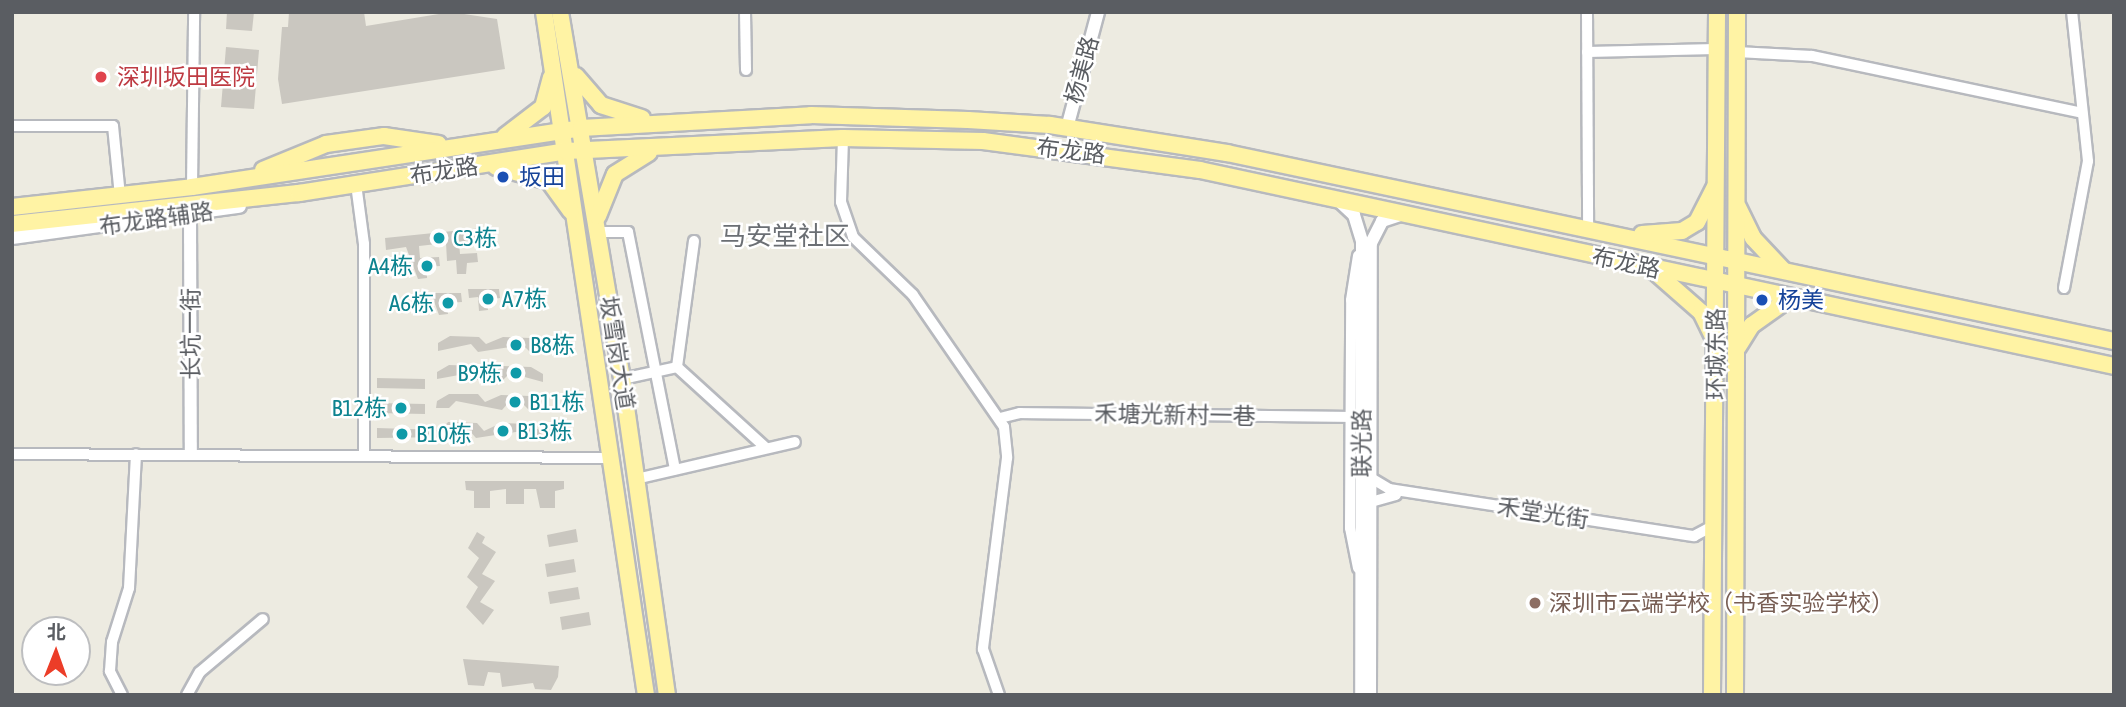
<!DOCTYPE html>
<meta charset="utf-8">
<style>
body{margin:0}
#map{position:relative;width:2126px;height:707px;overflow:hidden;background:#edebe1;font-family:"Asap Condensed","Noto Sans SC",sans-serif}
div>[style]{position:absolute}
.building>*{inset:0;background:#cac7c0}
.roads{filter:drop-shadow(2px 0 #b7b9be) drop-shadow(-2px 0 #b7b9be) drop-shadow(0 2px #b7b9be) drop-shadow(0 -2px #b7b9be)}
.minor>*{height:10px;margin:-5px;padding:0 5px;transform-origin:5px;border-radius:5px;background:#fff}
.tertiary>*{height:12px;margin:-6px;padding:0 6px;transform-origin:6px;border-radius:6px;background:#fff}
.secondary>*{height:14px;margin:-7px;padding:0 7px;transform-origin:7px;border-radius:7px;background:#fff}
.primary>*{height:16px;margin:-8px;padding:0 8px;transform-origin:8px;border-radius:8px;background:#fff3a4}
.dots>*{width:19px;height:19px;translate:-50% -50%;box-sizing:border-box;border:4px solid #fff;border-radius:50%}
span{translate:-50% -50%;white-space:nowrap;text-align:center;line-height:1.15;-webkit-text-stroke:5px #fff;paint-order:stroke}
.street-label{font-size:23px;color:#5a5d62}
.health-label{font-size:23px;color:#be3a42}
.left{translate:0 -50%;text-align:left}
.transit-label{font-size:23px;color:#164399}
.culture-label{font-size:23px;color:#0d838f}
.right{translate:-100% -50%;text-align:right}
.education-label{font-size:23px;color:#785e54}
.quarter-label{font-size:26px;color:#6b6f74}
.frame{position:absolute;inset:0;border:14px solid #5a5d62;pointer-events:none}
.north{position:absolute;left:21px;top:616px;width:70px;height:70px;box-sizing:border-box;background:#fff;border:2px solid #bdbec0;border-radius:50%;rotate:1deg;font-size:19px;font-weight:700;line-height:28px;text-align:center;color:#5a5d62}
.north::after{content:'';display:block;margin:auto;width:24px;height:32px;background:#ec3d28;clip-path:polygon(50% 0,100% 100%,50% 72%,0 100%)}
</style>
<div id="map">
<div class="building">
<div style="clip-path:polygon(227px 12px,254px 12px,252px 31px,226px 29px)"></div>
<div style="clip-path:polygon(289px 12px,364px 12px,366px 26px,451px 12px,497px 19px,505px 69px,282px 104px,278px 79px,282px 27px,288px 27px)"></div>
<div style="clip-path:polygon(226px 47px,259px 50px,254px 109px,221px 107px)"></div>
<div style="clip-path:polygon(492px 227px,493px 238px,459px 242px,460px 254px,477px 253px,478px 262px,467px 263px,466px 274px,457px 274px,456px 260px,447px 261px,446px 243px,419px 246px,420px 258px,439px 257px,440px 266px,427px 267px,427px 278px,418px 279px,406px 247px,386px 250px,385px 238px)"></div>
<div style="clip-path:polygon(468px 289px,499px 289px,500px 298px,488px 300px,488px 310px,479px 311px,478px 297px,469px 298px)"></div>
<div style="clip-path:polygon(431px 293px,461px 293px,462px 302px,448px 303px,448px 314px,439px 315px)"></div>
<div style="clip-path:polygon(450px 336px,479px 337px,486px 344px,503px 337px,531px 338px,543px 346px,543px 353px,531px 353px,523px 345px,478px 352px,471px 344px,438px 351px,438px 343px)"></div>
<div style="clip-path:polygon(449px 365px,478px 366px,494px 373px,502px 366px,531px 367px,543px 374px,543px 382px,510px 373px,502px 381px,477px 380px,470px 373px,437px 379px,437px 372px)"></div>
<div style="clip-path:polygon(377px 378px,425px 379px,425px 389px,377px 388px)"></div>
<div style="clip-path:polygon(449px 394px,478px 394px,485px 402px,501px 395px,530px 396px,542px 403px,542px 410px,529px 410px,522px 403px,509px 402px,502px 410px,456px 401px,449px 408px,436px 408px,437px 401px)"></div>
<div style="clip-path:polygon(377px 403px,425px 404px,425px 414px,376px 413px)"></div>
<div style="clip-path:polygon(448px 422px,477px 423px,484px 431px,501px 423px,530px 424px,542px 432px,541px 439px,529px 439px,522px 431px,476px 438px,469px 430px,456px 430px,448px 437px,377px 438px,377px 428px,441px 430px)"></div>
<div style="clip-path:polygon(465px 481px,564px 481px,564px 489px,555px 491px,555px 508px,540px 508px,536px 489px,524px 489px,524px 504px,506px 504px,506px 489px,490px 491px,490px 508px,474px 508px,474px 491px,466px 490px)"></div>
<div style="clip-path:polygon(576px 529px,578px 542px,549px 547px,547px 535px)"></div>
<div style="clip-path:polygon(477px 532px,485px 537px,482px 543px,496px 552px,482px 574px,495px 581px,480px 602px,494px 610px,483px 625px,466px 607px,478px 587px,467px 577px,479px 558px,468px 548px)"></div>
<div style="clip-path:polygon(574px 559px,576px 572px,547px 577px,545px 564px)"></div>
<div style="clip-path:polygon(578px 587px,580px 599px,550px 604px,548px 592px)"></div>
<div style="clip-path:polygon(589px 612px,591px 625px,562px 630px,560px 617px)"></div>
<div style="clip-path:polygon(463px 659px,559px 666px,558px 677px,551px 690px,535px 689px,533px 683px,502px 687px,500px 673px,488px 672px,484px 686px,468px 685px)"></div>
</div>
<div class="roads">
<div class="minor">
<div style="left:745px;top:12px;width:58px;rotate:89deg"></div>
<div style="left:1587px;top:12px;width:214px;rotate:89.7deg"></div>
<div style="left:1587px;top:52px;width:129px;rotate:-1.3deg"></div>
<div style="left:1737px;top:52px;width:75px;rotate:3.1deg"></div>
<div style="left:1812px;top:56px;width:276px;rotate:11.9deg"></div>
<div style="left:12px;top:126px;width:101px"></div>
<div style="left:113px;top:126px;width:70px;rotate:84.3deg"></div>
<div style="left:843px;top:138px;width:64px;rotate:91.8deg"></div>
<div style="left:841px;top:202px;width:37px;rotate:71deg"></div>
<div style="left:853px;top:237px;width:83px;rotate:44deg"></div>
<div style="left:913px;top:295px;width:160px;rotate:55.4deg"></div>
<div style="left:1004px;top:427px;width:31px;rotate:84deg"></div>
<div style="left:1007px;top:458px;width:193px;rotate:97.2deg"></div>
<div style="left:983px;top:649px;width:49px;rotate:70.8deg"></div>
<div style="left:356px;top:184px;width:61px;rotate:82.4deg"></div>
<div style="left:364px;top:244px;width:212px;rotate:90deg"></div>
<div style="left:192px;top:187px;width:175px;rotate:-89.3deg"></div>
<div style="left:597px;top:232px;width:31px"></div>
<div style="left:628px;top:232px;width:242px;rotate:78.8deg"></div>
<div style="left:694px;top:241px;width:127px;rotate:97.7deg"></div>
<div style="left:677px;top:367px;width:120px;rotate:42.3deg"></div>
<div style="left:2064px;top:288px;width:129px;rotate:-79.3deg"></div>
<div style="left:2088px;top:161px;width:150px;rotate:-96.1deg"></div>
<div style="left:622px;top:379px;width:56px;rotate:-12.3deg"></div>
<div style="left:1000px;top:418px;width:21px;rotate:-14deg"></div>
<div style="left:1020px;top:413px;width:330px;rotate:0.7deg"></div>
<div style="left:12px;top:454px;width:598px;rotate:0.38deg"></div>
<div style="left:1371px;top:478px;width:21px;rotate:31deg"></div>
<div style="left:1389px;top:489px;width:309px;rotate:8.8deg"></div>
<div style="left:1694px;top:536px;width:24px;rotate:-28deg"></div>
<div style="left:636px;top:479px;width:163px;rotate:-13.1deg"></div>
<div style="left:1371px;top:502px;width:26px;rotate:-16deg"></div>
<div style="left:1358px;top:568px;width:41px;rotate:-101.3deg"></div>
<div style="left:1350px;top:528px;width:228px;rotate:-89.7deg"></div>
<div style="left:1351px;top:300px;width:45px;rotate:-81deg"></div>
<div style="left:122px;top:695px;width:27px;rotate:-117deg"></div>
<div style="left:110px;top:671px;width:29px;rotate:-86deg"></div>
<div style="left:112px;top:642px;width:57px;rotate:-72.5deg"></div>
<div style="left:129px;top:588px;width:134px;rotate:-87deg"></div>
<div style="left:187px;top:695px;width:26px;rotate:-61deg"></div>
<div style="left:200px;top:672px;width:82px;rotate:-40.1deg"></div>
</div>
<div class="tertiary">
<div style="left:1067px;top:128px;width:120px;rotate:-75deg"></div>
<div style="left:1338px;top:200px;width:22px;rotate:43deg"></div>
<div style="left:1354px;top:215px;width:28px;rotate:73deg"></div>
<div style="left:1362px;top:242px;width:453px;rotate:90.1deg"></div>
<div style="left:190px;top:216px;width:236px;rotate:89.8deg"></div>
<div style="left:1370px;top:695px;width:452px;rotate:-89.9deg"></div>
<div style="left:1371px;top:243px;width:25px;rotate:-63deg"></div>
<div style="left:1382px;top:221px;width:19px;rotate:-18deg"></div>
</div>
<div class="secondary">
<div style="left:12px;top:237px;width:229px;rotate:-7.8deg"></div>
</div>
<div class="primary">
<div style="left:544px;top:12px;width:691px;rotate:81.51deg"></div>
<div style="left:560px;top:12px;width:372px;rotate:80.4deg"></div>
<div style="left:622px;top:379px;width:319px;rotate:81.9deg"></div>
<div style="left:576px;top:76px;width:38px;rotate:49deg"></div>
<div style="left:601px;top:105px;width:43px;rotate:17.6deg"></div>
<div style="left:505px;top:136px;width:48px;rotate:-37.3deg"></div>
<div style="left:543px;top:107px;width:31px;rotate:-75deg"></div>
<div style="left:496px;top:167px;width:55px;rotate:14.8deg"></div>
<div style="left:549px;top:181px;width:37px;rotate:54deg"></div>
<div style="left:263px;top:170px;width:68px;rotate:-22.4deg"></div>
<div style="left:326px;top:144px;width:59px;rotate:-7.9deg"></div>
<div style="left:384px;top:136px;width:55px;rotate:8.4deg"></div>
<div style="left:12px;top:207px;width:181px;rotate:-6.3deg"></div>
<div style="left:192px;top:187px;width:393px;rotate:-8.6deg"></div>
<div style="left:581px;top:128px;width:230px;rotate:-3.2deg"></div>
<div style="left:811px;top:115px;width:157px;rotate:1.8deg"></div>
<div style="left:968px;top:120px;width:82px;rotate:3.5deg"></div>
<div style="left:1050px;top:125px;width:179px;rotate:9deg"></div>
<div style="left:1227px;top:153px;width:907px;rotate:11.97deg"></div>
<div style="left:1738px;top:207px;width:34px;rotate:64deg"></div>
<div style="left:1753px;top:238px;width:44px;rotate:46.8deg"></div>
<div style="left:598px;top:216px;width:45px;rotate:-68deg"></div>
<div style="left:615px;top:174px;width:40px;rotate:-32deg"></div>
<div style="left:12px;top:224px;width:289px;rotate:-6.2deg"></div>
<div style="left:299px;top:193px;width:270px;rotate:-8.9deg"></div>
<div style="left:566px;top:151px;width:277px;rotate:-2.7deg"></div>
<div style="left:843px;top:138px;width:140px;rotate:1.2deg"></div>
<div style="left:983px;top:141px;width:219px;rotate:7.6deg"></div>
<div style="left:1200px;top:170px;width:935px;rotate:12.1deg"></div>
<div style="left:1642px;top:234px;width:40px;rotate:-4.3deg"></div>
<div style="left:1682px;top:231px;width:17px;rotate:-31deg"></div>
<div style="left:1697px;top:222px;width:39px;rotate:-63deg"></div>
<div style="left:1653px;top:270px;width:64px;rotate:41.2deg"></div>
<div style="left:1701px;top:312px;width:30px;rotate:64deg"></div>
<div style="left:1738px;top:347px;width:26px;rotate:-58deg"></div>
<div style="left:1752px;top:325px;width:47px;rotate:-35.4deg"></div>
<div style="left:1712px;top:695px;width:683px;rotate:-89.58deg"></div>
<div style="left:1735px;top:695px;width:683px;rotate:-89.83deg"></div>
</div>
</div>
<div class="dots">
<div style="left:101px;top:77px;background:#e0444e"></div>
<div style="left:503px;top:177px;background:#1a4fb4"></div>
<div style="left:439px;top:238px;background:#0f9aa8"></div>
<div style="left:427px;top:266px;background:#0f9aa8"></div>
<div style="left:488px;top:299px;background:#0f9aa8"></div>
<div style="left:1762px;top:300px;background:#1a4fb4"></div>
<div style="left:448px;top:303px;background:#0f9aa8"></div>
<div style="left:516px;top:345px;background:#0f9aa8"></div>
<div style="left:516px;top:373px;background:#0f9aa8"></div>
<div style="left:515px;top:402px;background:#0f9aa8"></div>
<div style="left:401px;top:408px;background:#0f9aa8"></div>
<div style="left:503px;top:431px;background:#0f9aa8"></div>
<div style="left:402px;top:434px;background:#0f9aa8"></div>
<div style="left:1535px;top:603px;background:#8d6e63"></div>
</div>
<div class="street-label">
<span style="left:1082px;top:70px;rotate:-75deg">杨美路</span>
<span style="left:1071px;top:151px;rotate:7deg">布龙路</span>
<span style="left:444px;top:171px;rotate:-9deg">布龙路</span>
<span style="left:156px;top:219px;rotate:-8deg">布龙路辅路</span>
<span style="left:1626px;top:263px;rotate:12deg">布龙路</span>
<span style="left:191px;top:334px;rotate:-90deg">长坑一街</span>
<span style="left:617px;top:353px;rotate:81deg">坂雪岗大道</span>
<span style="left:1716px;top:354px;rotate:-90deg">环城东路</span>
<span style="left:1175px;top:415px;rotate:1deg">禾塘光新村一巷</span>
<span style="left:1362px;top:443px;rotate:-90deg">联光路</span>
<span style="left:1543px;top:513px;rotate:9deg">禾堂光街</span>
</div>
<div class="health-label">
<span class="left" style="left:117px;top:77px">深圳坂田医院</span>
</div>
<div class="transit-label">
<span class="left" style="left:519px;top:177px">坂田</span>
<span class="left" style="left:1778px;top:300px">杨美</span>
</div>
<div class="culture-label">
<span class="left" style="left:453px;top:238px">C3栋</span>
<span class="right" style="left:413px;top:266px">A4栋</span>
<span class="left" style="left:502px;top:299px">A7栋</span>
<span class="right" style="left:434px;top:303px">A6栋</span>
<span class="left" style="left:530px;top:345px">B8栋</span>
<span class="right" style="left:502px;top:373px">B9栋</span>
<span class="left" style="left:529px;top:402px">B11栋</span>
<span class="right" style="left:387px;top:408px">B12栋</span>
<span class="left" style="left:517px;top:431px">B13栋</span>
<span class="left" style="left:416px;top:434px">B10栋</span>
</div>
<div class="education-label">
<span class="left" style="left:1549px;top:603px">深圳市云端学校（书香实验学校）</span>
</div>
<div class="quarter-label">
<span style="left:785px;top:237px">马安堂社区</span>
</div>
<div class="frame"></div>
<div class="north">北</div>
</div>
